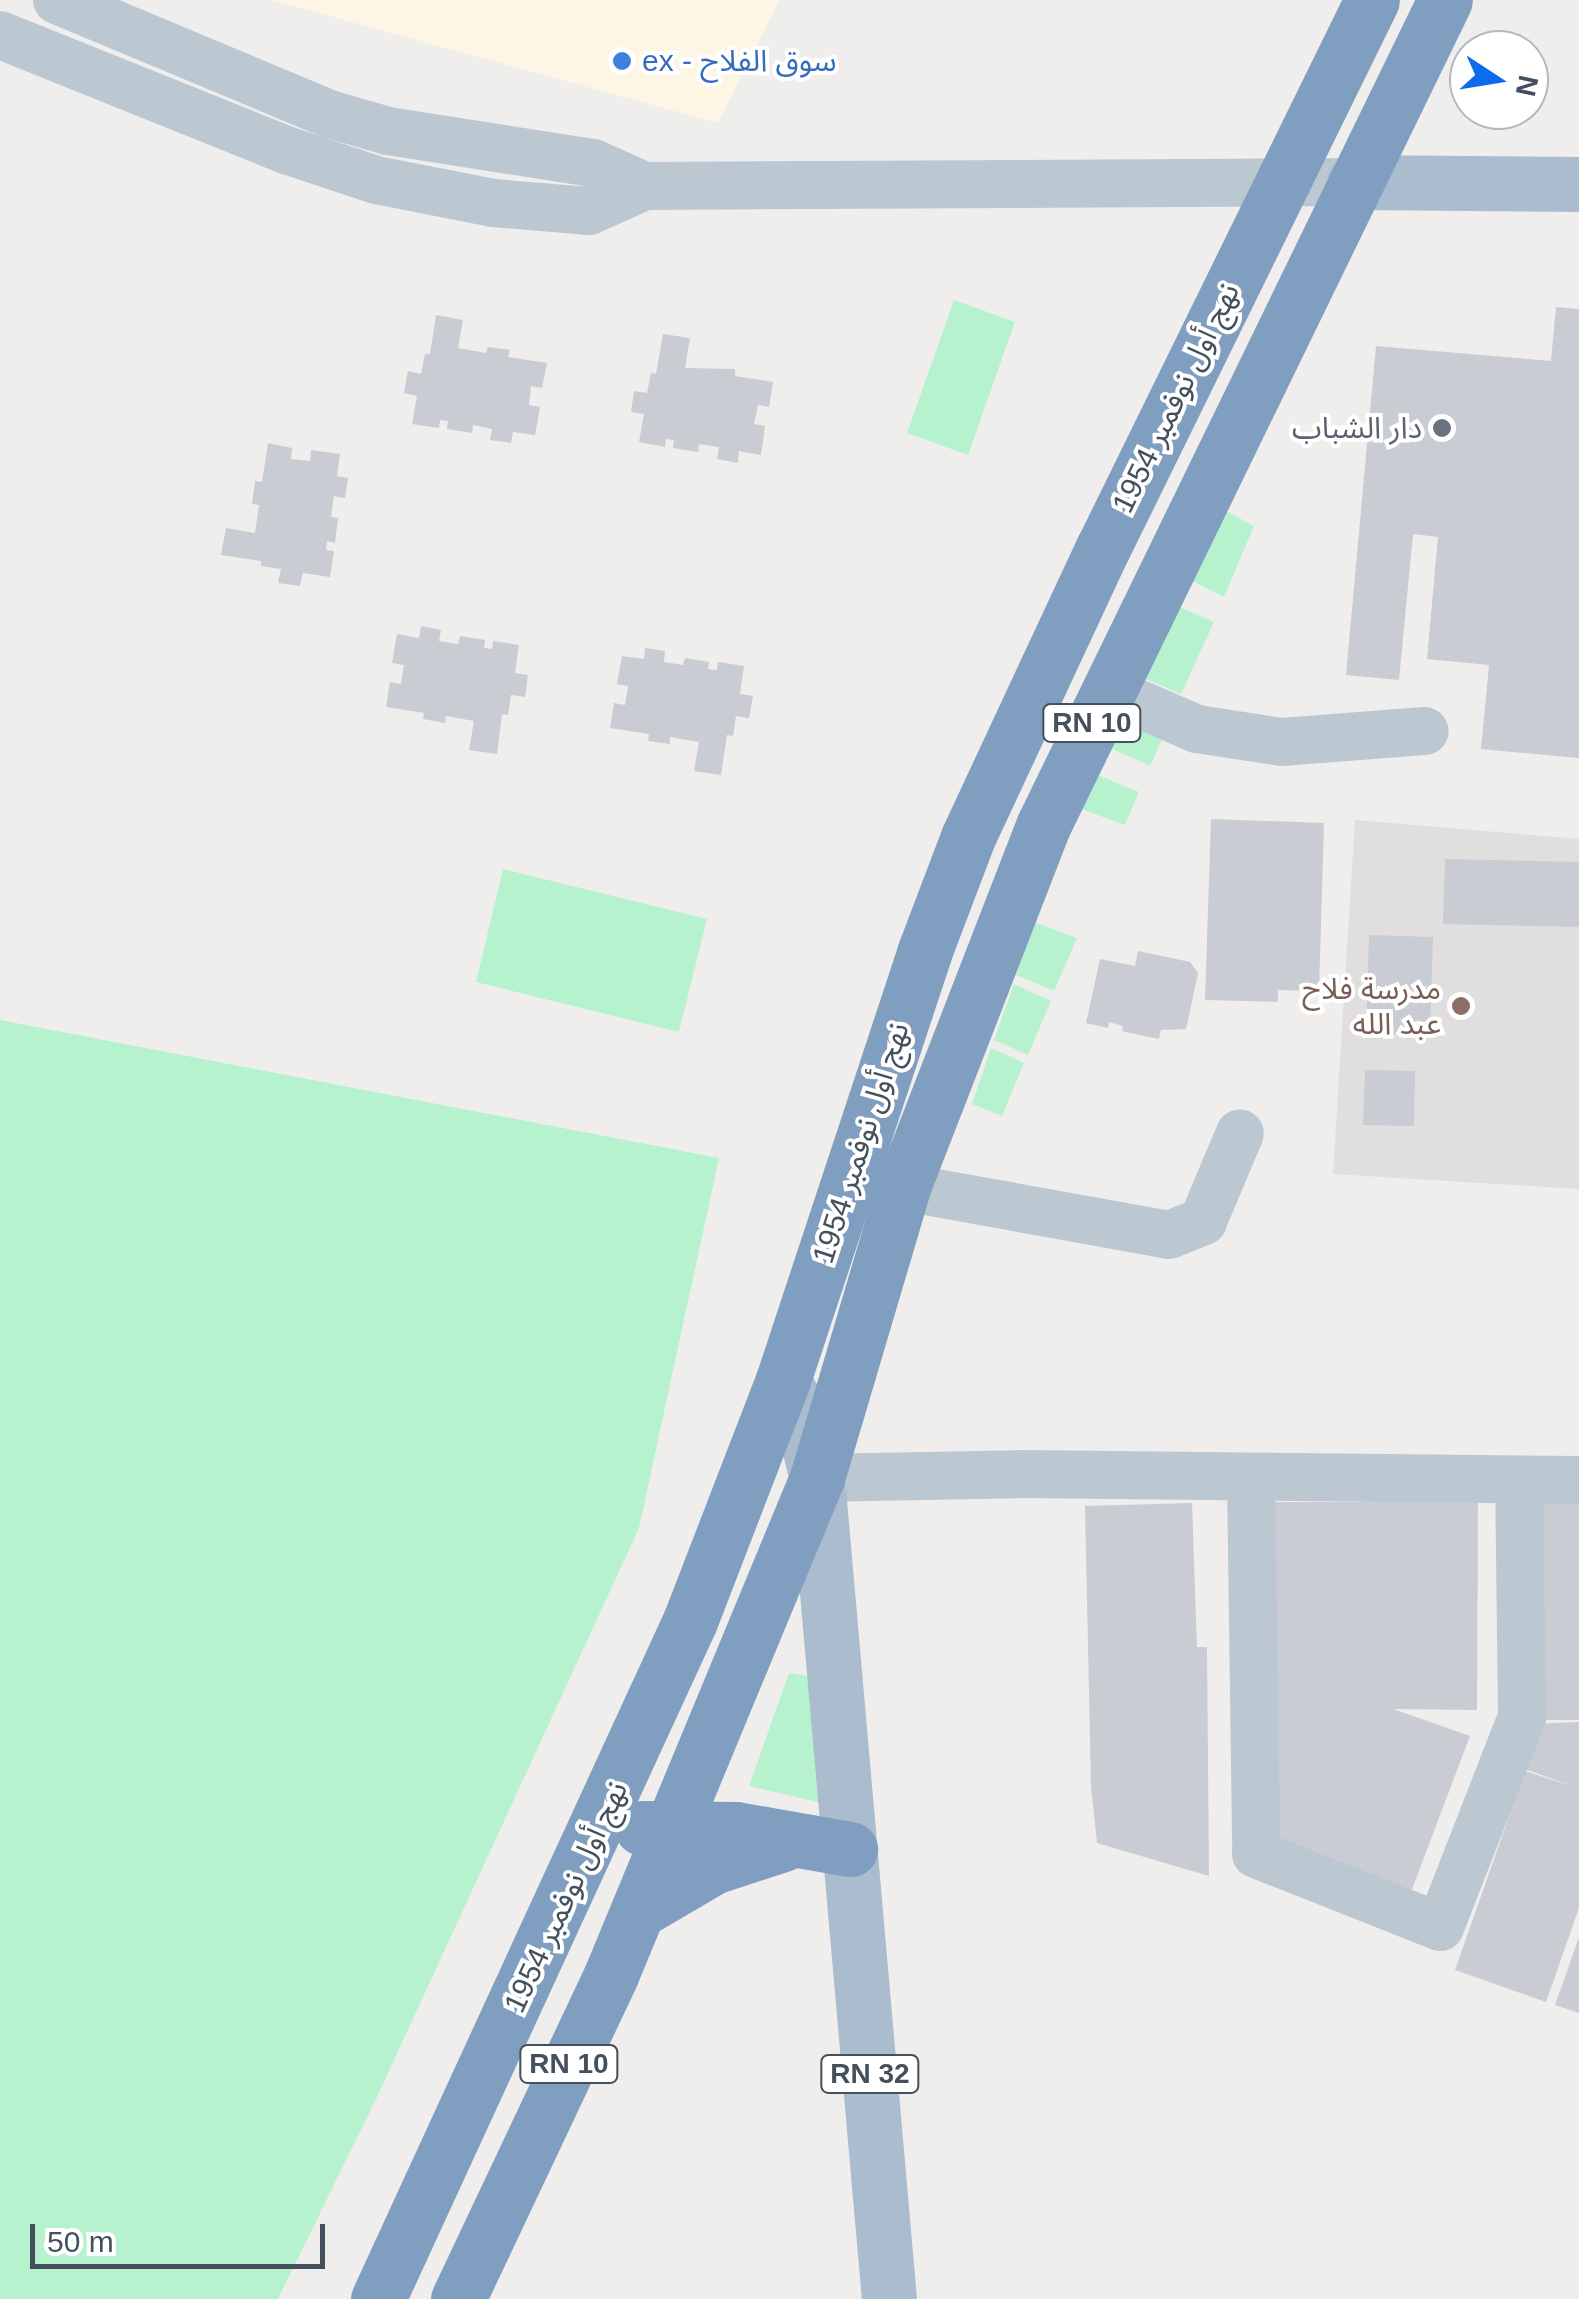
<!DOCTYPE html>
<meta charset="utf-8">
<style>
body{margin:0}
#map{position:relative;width:1579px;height:2299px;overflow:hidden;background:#f0eded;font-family:Arial,"Noto Sans Arabic",sans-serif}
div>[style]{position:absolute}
.commercial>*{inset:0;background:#fdf6e4}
.education>*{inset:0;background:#e1dedf}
.green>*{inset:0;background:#b7f2ce}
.building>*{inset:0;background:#c9ccd2}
.minor>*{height:48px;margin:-24px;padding:0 24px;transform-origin:24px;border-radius:24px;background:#bcc8d1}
.major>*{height:55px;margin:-27.5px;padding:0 27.5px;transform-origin:27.5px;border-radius:27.5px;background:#aabcce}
.highway>*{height:55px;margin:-27.5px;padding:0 27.5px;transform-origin:27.5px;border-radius:27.5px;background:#809fc0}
.dots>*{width:28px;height:28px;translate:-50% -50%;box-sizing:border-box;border:5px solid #fff;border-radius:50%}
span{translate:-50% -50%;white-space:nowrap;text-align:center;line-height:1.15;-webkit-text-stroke:8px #fff;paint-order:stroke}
.shield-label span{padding:2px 8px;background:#fff;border:2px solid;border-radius:8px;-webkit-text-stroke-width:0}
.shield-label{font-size:28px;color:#44505c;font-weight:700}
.shop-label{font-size:30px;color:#366cbe}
.left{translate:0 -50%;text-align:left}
.street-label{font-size:30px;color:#44505c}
.worship-label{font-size:30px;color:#5b616d}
.right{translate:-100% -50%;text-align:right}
.education-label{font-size:30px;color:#785e54}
.north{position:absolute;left:1449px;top:30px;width:100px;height:100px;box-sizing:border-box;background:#fff;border:2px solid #b4b9be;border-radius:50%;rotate:102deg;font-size:28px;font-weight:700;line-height:40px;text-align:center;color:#44505c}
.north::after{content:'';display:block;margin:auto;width:35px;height:45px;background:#0b6deb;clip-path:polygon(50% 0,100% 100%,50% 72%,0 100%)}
.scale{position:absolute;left:30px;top:2224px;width:295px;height:45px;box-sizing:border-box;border:5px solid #44505c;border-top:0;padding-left:12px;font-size:30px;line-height:35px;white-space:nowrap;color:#44505c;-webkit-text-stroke:8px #fff;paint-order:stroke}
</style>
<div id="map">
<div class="commercial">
<div style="clip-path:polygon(272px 0,779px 0,718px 123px)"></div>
</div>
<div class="education">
<div style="clip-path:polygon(1355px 820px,1579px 839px,1579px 1189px,1333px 1174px)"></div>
</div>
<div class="green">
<div style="clip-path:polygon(954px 300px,1015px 322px,968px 455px,907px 433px)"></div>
<div style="clip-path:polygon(1224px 510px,1254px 526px,1224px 597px,1190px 580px)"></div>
<div style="clip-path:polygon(1177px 606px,1214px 622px,1181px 694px,1141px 677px)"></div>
<div style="clip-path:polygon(1125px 710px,1166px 731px,1150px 766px,1106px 746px)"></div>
<div style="clip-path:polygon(1093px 773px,1139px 792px,1125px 825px,1076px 807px)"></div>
<div style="clip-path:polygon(503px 869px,707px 919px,679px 1032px,476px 982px)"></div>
<div style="clip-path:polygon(1034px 922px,1077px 938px,1054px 991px,1016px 975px)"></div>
<div style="clip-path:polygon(1014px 984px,1051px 1001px,1028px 1055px,994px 1040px)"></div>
<div style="clip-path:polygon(0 1020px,719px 1158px,639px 1528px,377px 2097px,278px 2299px,0 2299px)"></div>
<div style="clip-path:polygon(991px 1048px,1024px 1063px,1002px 1116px,972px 1104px)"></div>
<div style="clip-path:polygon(789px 1673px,818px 1678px,830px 1805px,749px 1786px)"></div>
</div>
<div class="building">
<div style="clip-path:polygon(1556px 307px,1579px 309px,1579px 758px,1481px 749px,1489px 665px,1427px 659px,1438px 537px,1413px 534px,1399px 680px,1346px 675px,1376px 346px,1551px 361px)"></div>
<div style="clip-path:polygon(436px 315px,463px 320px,458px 348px,486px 353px,488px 347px,510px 350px,508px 357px,547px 363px,542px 388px,531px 386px,529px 405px,540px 407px,535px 435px,513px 432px,511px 443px,490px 440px,492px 429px,473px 425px,472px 433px,447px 429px,448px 421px,440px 420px,439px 428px,412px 424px,417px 396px,404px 393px,408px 371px,421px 374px,425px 354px,430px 354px)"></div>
<div style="clip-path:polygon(663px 334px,690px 338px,685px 368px,735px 369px,735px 376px,773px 382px,769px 407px,758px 405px,754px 424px,765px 426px,761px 455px,739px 451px,738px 463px,717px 459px,719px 447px,699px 444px,698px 452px,673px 448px,674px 440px,666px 439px,665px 447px,639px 442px,644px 414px,631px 412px,634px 391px,647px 393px,651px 373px,656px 374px)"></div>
<div style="clip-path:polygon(268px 443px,292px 448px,291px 459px,310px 461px,311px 450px,340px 454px,337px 476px,348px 478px,345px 498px,334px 496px,331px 517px,338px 518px,335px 543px,327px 541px,326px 550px,334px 551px,330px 577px,303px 573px,300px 586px,278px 583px,281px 569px,261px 566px,261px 561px,221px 555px,226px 528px,255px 533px,259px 505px,252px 504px,255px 481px,262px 482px)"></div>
<div style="clip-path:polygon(421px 626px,441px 630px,439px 641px,458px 644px,460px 636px,485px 640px,484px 648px,492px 649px,493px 641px,519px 645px,515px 673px,528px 675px,525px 697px,511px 695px,508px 715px,502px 714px,497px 754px,469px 750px,474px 721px,446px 716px,445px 723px,423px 719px,424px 713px,386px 707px,390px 682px,401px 684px,404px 665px,392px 663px,397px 634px,419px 638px)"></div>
<div style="clip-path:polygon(645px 648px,665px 651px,664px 662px,683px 665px,685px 658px,709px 662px,708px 669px,717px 670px,718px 662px,744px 666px,740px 694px,753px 696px,749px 718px,736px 716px,733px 736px,727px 735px,721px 775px,694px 771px,699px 742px,670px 737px,670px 744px,648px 741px,649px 734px,610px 728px,614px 703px,625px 705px,628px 686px,617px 684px,622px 656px,644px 659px)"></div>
<div style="clip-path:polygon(1211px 819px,1324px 823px,1319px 991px,1278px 990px,1278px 1002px,1205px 1000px)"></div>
<div style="clip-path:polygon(1445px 859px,1579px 862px,1579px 927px,1443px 924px)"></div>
<div style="clip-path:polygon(1369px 935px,1433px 937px,1430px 1035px,1366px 1034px)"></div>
<div style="clip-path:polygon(1138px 951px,1190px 962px,1198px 973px,1186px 1029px,1161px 1030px,1159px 1039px,1122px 1031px,1123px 1026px,1109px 1022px,1108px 1028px,1086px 1023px,1100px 959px,1135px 966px)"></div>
<div style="clip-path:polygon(1365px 1070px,1415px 1071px,1414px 1126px,1363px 1125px)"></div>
<div style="clip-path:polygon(1542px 1499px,1579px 1499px,1579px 1720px,1542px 1720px)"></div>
<div style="clip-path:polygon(1272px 1502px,1478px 1502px,1477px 1710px,1393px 1709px,1470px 1736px,1411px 1892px,1261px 1835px)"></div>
<div style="clip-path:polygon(1192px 1503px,1197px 1647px,1207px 1647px,1209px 1876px,1097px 1843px,1091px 1787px,1085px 1506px)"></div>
<div style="clip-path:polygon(1579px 1722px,1579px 1908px,1546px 2002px,1455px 1970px,1525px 1771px,1575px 1787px,1525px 1769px,1531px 1724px)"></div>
<div style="clip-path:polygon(1578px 1940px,1579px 1940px,1579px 2013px,1555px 2005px)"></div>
</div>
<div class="minor">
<div style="left:57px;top:0;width:295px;rotate:22.7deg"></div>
<div style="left:329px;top:114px;width:61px;rotate:16.1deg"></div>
<div style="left:388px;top:131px;width:207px;rotate:8.9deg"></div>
<div style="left:593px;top:163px;width:57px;rotate:23.9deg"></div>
<div style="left:0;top:35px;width:311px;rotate:21.9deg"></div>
<div style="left:289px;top:151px;width:92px;rotate:18.4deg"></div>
<div style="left:376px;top:180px;width:119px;rotate:11.1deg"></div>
<div style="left:493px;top:203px;width:96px;rotate:4.8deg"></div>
<div style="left:589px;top:211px;width:61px;rotate:-24.1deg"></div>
<div style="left:645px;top:186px;width:709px;rotate:-0.32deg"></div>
<div style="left:1107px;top:690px;width:98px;rotate:23.4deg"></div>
<div style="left:1197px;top:729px;width:86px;rotate:8.7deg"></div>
<div style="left:1282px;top:742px;width:143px;rotate:-4.4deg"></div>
<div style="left:903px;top:1187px;width:270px;rotate:10.2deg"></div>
<div style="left:1169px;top:1235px;width:37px;rotate:-22deg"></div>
<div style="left:1203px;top:1221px;width:95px;rotate:-67.2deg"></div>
<div style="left:817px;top:1478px;width:205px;rotate:-1.1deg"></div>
<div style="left:1022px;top:1474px;width:557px;rotate:0.62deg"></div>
<div style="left:1251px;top:1478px;width:376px;rotate:89.2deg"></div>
<div style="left:1256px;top:1854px;width:198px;rotate:21.6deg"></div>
<div style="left:1440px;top:1927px;width:225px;rotate:-68.7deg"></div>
<div style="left:1522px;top:1717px;width:236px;rotate:-90.7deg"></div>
</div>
<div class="major">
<div style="left:1354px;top:182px;width:225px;rotate:0.5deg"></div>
<div style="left:783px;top:1380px;width:35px;rotate:61deg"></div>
<div style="left:800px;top:1411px;width:69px;rotate:75.8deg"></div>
<div style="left:817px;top:1478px;width:824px;rotate:84.99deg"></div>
</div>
<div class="highway">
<div style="left:642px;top:1828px;width:94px;rotate:0.6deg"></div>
<div style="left:736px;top:1829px;width:116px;rotate:10deg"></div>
<div style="left:638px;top:1911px;width:87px;rotate:-30.4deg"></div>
<div style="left:713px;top:1867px;width:74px;rotate:-18.2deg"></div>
<div style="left:378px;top:2299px;width:746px;rotate:-65.29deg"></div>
<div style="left:690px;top:1621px;width:258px;rotate:-68.9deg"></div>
<div style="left:783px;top:1380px;width:450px;rotate:-71.7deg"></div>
<div style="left:924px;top:953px;width:124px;rotate:-69.2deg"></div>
<div style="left:968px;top:837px;width:319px;rotate:-65deg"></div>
<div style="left:1103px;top:548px;width:610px;rotate:-63.85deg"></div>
<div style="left:458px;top:2299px;width:358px;rotate:-64.7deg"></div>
<div style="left:611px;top:1975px;width:538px;rotate:-67.49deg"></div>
<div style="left:817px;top:1478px;width:303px;rotate:-73.5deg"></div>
<div style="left:903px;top:1187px;width:389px;rotate:-68.8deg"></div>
<div style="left:1044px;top:824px;width:916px;rotate:-64.05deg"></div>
</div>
<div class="dots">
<div style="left:622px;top:61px;background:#3f7fe0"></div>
<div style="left:1442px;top:428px;background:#6b7280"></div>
<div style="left:1461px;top:1006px;background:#8d6e63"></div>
</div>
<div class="shield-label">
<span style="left:1092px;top:723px">RN 10</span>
<span style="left:569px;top:2064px">RN 10</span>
<span style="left:870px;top:2074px">RN 32</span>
</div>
<div class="shop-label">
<span class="left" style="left:642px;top:61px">ex - سوق الفلاح</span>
</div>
<div class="street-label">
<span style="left:1176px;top:398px;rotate:-64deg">نهج أول نوفمبر 1954</span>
<span style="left:861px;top:1143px;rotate:-72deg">نهج أول نوفمبر 1954</span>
<span style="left:566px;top:1897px;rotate:-65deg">نهج أول نوفمبر 1954</span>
</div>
<div class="worship-label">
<span class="right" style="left:1422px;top:428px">دار الشباب</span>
</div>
<div class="education-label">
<span class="right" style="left:1441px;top:1006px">مدرسة فلاح<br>عبد الله</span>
</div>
<div class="north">N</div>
<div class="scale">50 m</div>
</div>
